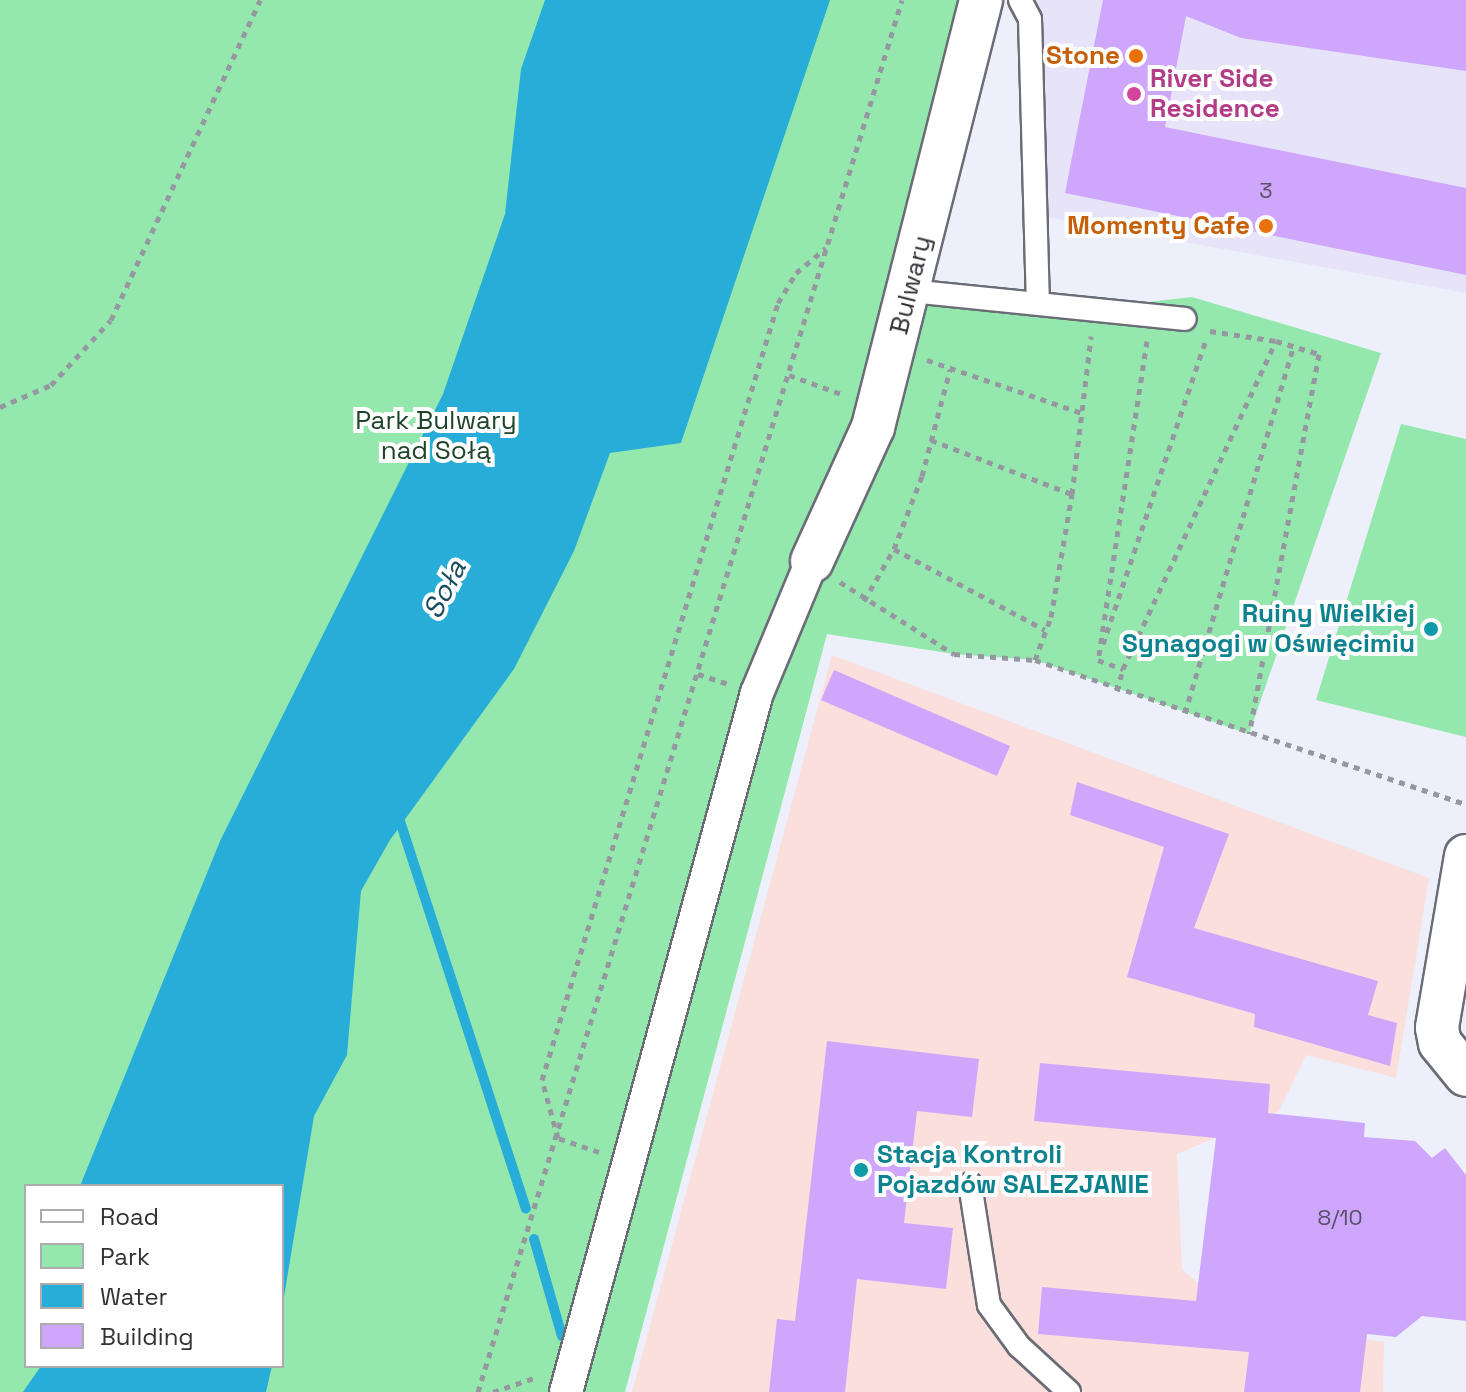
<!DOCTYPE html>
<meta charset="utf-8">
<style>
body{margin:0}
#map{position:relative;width:1466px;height:1392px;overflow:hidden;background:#edf0fb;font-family:"Space Grotesk",sans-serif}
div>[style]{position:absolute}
.commercial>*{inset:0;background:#e7e3f9}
.education>*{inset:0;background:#fadfdc}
.green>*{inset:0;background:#94e8ae}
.water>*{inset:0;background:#28add9}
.stream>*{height:10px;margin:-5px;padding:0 5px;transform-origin:5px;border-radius:5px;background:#28add9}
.building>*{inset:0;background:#cea7fc}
.path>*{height:5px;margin-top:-2.5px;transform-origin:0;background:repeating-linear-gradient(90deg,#9698a0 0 6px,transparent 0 12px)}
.roads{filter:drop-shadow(2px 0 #6a6c76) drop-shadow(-2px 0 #6a6c76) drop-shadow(0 2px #6a6c76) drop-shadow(0 -2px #6a6c76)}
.service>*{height:22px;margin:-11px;padding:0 11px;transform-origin:11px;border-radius:11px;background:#fff}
.pedestrian>*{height:32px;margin:-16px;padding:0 16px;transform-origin:16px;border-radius:16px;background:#fff}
.minor>*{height:42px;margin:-21px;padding:0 21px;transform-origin:21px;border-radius:21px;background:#fff}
.dots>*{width:22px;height:22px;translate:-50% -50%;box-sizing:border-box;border:4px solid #fefefe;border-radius:50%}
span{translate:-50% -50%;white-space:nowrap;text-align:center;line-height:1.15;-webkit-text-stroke:8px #fefefe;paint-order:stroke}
.number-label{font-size:22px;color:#584f68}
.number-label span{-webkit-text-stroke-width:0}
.food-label{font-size:26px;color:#c56008;font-weight:700}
.right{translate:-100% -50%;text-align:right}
.hotel-label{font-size:26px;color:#b23c85;font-weight:700}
.left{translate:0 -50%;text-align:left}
.street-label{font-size:26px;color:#313236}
.park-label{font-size:26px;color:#1e442b}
.culture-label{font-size:26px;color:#0d838f;font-weight:700}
.water-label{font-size:28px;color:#184b5e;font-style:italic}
.legend{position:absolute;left:24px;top:1184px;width:260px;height:184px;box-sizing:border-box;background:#fefefe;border:2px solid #acacae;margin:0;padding:10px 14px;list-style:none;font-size:24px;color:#313236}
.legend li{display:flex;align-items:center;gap:16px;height:40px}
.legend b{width:40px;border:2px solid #acacae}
</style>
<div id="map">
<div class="commercial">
<div style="clip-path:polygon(1028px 0,1466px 0,1466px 293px,1046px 217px)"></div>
</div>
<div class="education">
<div style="clip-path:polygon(832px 655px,1429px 878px,1396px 1078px,1306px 1055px,1279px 1111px,1177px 1154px,1182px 1269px,1242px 1321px,1384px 1342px,1383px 1392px,632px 1392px)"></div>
</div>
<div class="green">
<div style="clip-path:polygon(evenodd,0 0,962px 0,893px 280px,1095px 308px,1192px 297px,1381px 353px,1249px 734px,1035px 660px,954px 654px,827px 634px,625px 1392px,0 1392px,0 0,26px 1186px,282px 1186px,282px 1366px,26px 1366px,26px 1186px)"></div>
<div style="clip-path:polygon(1401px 424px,1466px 439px,1466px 737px,1316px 700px)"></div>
</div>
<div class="water">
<div style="clip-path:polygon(545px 0,830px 0,681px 443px,610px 453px,574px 551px,514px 669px,390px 840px,361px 891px,347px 1055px,314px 1116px,282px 1309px,282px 1186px,80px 1186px,220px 841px,443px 394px,505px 214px,521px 69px)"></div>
<div style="clip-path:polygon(41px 1366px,272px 1366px,266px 1392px,23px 1392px)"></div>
</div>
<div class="stream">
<div style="left:397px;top:812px;width:417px;rotate:72deg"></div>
<div style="left:534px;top:1239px;width:101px;rotate:73.9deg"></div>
</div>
<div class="building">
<div style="clip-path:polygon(1103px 0,1466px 0,1466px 71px,1241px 38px,1186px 16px,1165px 127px,1466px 188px,1466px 275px,1065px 193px)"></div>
<div style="clip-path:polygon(834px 670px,1010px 746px,997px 776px,821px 700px)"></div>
<div style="clip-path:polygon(1077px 782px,1229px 834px,1194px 928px,1378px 981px,1368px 1015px,1397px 1023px,1390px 1066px,1254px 1027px,1255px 1014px,1127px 977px,1164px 847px,1070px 815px)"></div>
<div style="clip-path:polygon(827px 1041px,979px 1059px,972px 1117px,917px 1111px,904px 1223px,953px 1228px,946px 1289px,857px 1279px,845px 1392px,769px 1392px,777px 1319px,795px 1321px)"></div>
<div style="clip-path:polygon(1040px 1063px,1270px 1084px,1268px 1113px,1365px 1123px,1364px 1137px,1415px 1141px,1432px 1158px,1445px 1148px,1466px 1175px,1466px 1321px,1422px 1316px,1396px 1337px,1367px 1334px,1360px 1392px,1244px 1392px,1249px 1352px,1038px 1334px,1042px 1287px,1196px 1301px,1216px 1138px,1034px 1121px)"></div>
</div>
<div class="path">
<div style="left:1210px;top:331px;width:67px;rotate:8.6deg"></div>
<div style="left:1147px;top:341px;width:323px;rotate:98.7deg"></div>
<div style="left:1098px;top:660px;width:27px;rotate:20deg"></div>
<div style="left:1123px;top:669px;width:362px;rotate:-65deg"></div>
<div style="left:1276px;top:341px;width:45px;rotate:16.8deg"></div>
<div style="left:1319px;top:354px;width:386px;rotate:100.4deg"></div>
<div style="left:927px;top:360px;width:167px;rotate:18.9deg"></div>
<div style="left:789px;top:375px;width:59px;rotate:20deg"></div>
<div style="left:0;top:407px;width:56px;rotate:-23.3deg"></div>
<div style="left:51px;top:385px;width:88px;rotate:-47.3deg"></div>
<div style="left:111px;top:320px;width:353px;rotate:-65deg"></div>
<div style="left:931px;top:440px;width:151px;rotate:21deg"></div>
<div style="left:894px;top:549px;width:171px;rotate:28.2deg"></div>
<div style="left:840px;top:582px;width:135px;rotate:32.3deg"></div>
<div style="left:954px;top:654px;width:81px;rotate:4.2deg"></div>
<div style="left:1035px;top:660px;width:454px;rotate:18.5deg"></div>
<div style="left:864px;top:601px;width:60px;rotate:-60deg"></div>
<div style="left:894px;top:549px;width:78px;rotate:-69deg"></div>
<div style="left:922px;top:476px;width:110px;rotate:-75.2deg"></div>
<div style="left:1103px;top:644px;width:322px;rotate:-71.3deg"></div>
<div style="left:1035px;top:660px;width:46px;rotate:-69.6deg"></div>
<div style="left:1051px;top:617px;width:125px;rotate:-80.3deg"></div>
<div style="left:1072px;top:494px;width:159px;rotate:-83.1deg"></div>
<div style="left:698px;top:674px;width:32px;rotate:18deg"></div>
<div style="left:1117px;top:691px;width:23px;rotate:-75deg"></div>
<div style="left:1185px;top:713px;width:383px;rotate:-73.5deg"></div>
<div style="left:599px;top:1152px;width:43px;rotate:-161.1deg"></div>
<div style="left:558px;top:1138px;width:60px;rotate:-105.4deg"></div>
<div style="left:542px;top:1080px;width:812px;rotate:-73.1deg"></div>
<div style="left:778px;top:303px;width:35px;rotate:-59deg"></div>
<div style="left:796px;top:273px;width:39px;rotate:-40deg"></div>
<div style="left:478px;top:1392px;width:1455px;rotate:-73.06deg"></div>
<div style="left:493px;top:1392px;width:43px;rotate:-18.9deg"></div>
</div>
<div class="roads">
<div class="service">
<div style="left:1020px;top:0;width:21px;rotate:62deg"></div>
<div style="left:1030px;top:19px;width:283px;rotate:88.4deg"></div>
<div style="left:910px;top:291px;width:276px;rotate:5.8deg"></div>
<div style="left:970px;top:1184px;width:122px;rotate:81.1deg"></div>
<div style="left:989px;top:1305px;width:51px;rotate:53.8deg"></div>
<div style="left:1019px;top:1346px;width:68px;rotate:42.6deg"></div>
</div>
<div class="pedestrian">
<div style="left:566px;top:1392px;width:725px;rotate:-74.72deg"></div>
<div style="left:757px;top:693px;width:143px;rotate:-67.4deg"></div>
</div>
<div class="minor">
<div style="left:812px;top:561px;width:147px;rotate:-65.5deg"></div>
<div style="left:873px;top:427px;width:440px;rotate:-75.8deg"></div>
<div style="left:1466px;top:856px;width:174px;rotate:99.6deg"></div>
<div style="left:1437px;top:1028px;width:15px;rotate:79deg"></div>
<div style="left:1440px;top:1043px;width:41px;rotate:50.9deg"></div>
</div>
</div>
<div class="dots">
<div style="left:1136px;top:56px;background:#e8710a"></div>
<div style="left:1134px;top:94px;background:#d1479c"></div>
<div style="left:1266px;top:226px;background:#e8710a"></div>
<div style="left:1431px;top:629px;background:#0f9aa8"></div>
<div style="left:861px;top:1170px;background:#0f9aa8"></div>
</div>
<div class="number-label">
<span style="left:1266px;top:191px">3</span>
<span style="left:1340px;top:1218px">8/10</span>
</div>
<div class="food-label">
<span class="right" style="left:1120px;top:56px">Stone</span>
<span class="right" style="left:1250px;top:226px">Momenty Cafe</span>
</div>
<div class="hotel-label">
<span class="left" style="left:1150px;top:94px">River Side<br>Residence</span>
</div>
<div class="street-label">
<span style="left:911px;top:285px;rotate:-76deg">Bulwary</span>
</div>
<div class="park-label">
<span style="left:436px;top:436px">Park Bulwary<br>nad Sołą</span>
</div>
<div class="culture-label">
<span class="right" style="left:1415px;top:629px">Ruiny Wielkiej<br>Synagogi w Oświęcimiu</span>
<span class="left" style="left:877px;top:1170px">Stacja Kontroli<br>Pojazdów SALEZJANIE</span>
</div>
<div class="water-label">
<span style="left:444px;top:589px;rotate:-63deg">Soła</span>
</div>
<ul class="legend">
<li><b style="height:10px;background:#fff"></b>Road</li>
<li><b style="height:22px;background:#94e8ae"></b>Park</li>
<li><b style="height:22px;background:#28add9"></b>Water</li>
<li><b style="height:22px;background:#cea7fc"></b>Building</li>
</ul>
</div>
